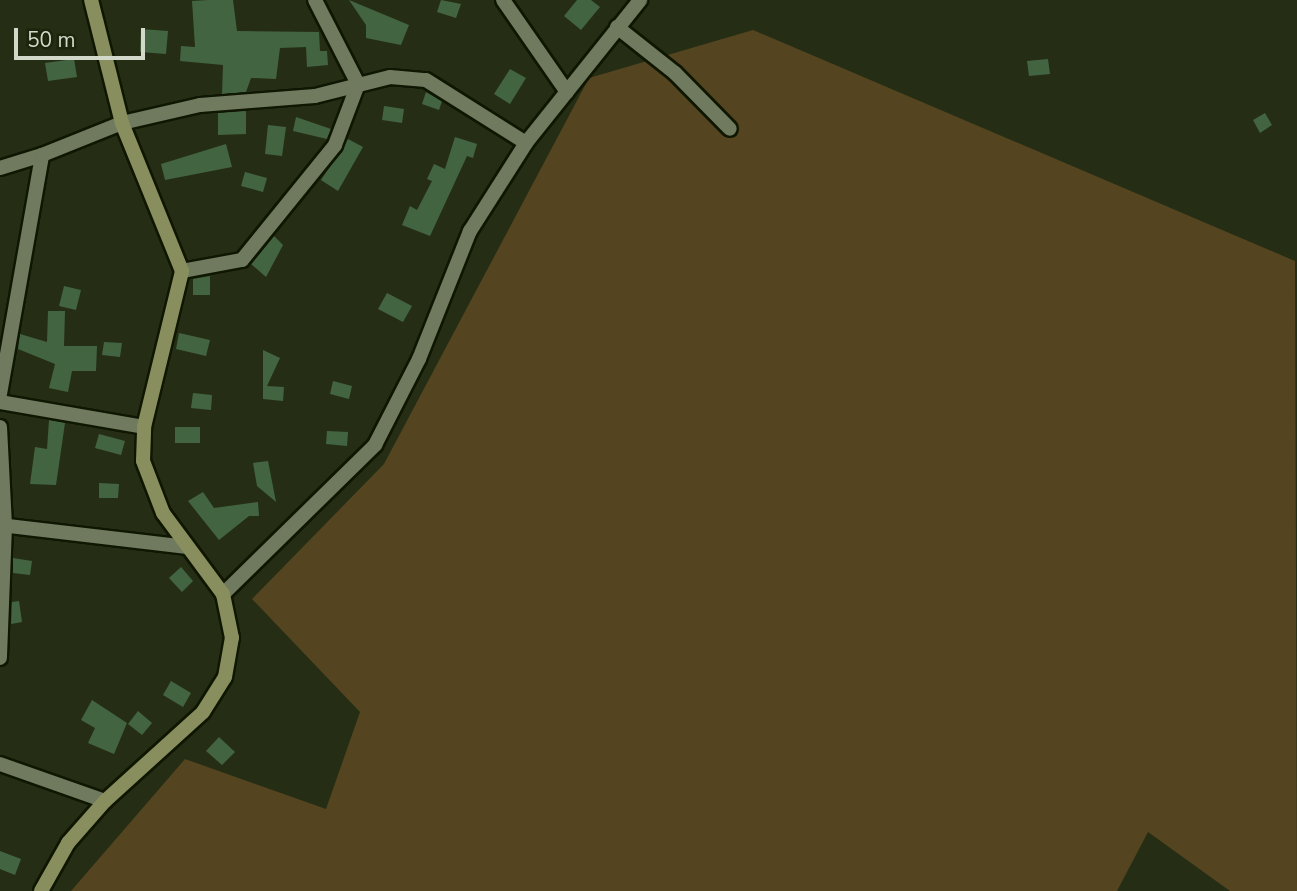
<!DOCTYPE html>
<style>
body{margin:0}
#map{position:relative;width:1297px;height:891px;overflow:hidden;background:#252e15;font-family:"Nunito Sans",sans-serif}
div>[style]{position:absolute}
.green>*{inset:0;background:#54441f}
.building>*{inset:0;background:#436441}
.roads{filter:drop-shadow(2px 0 #0f1601) drop-shadow(-2px 0 #0f1601) drop-shadow(0 2px #0f1601) drop-shadow(0 -2px #0f1601)}
.street>*{height:14px;margin:-7px;padding:0 7px;transform-origin:7px;border-radius:7px;background:#6f7a5e}
.secondary>*{height:14px;margin:-7px;padding:0 7px;transform-origin:7px;border-radius:7px;background:#888e5e}
span{translate:-50% -50%;white-space:nowrap;text-align:center;line-height:1.15;-webkit-text-stroke:7px #1c240b;paint-order:stroke}
.scale{position:absolute;left:14px;top:28px;width:131px;height:32px;box-sizing:border-box;border:4px solid #d3d9ca;border-top:0;padding-left:9px;font-size:21px;line-height:24px;white-space:nowrap;color:#d3d9ca;-webkit-text-stroke:5px #1c240b;paint-order:stroke}
</style>
<div id="map">
<div class="green">
<div style="clip-path:polygon(753px 30px,1295px 261px,1297px 891px,1230px 891px,1148px 832px,1117px 891px,71px 891px,185px 759px,326px 809px,360px 712px,252px 599px,384px 464px,589px 78px)"></div>
</div>
<div class="building">
<div style="clip-path:polygon(208px 0,233px 0,237px 31px,319px 32px,320px 51px,327px 51px,328px 65px,307px 67px,306px 47px,280px 48px,276px 79px,251px 78px,246px 92px,222px 94px,223px 65px,180px 61px,181px 46px,195px 47px,192px 1px)"></div>
<div style="clip-path:polygon(349px 0,409px 25px,401px 45px,366px 38px,366px 25px)"></div>
<div style="clip-path:polygon(441px 0,461px 4px,456px 18px,437px 12px)"></div>
<div style="clip-path:polygon(577px 0,591px 0,600px 7px,581px 30px,564px 16px)"></div>
<div style="clip-path:polygon(141px 29px,168px 31px,166px 54px,140px 52px)"></div>
<div style="clip-path:polygon(74px 59px,77px 77px,48px 81px,45px 63px)"></div>
<div style="clip-path:polygon(1048px 59px,1050px 74px,1029px 76px,1027px 61px)"></div>
<div style="clip-path:polygon(510px 69px,526px 78px,510px 104px,494px 94px)"></div>
<div style="clip-path:polygon(426px 92px,442px 101px,439px 110px,422px 104px)"></div>
<div style="clip-path:polygon(384px 106px,404px 109px,402px 123px,382px 120px)"></div>
<div style="clip-path:polygon(246px 111px,246px 134px,218px 135px,218px 113px)"></div>
<div style="clip-path:polygon(1265px 113px,1272px 125px,1260px 133px,1253px 120px)"></div>
<div style="clip-path:polygon(296px 117px,331px 129px,327px 139px,293px 131px)"></div>
<div style="clip-path:polygon(268px 125px,286px 127px,282px 156px,265px 154px)"></div>
<div style="clip-path:polygon(455px 137px,477px 144px,473px 158px,467px 156px,430px 236px,402px 225px,410px 206px,417px 210px,432px 181px,427px 179px,434px 164px,445px 169px)"></div>
<div style="clip-path:polygon(348px 139px,363px 147px,338px 191px,321px 180px)"></div>
<div style="clip-path:polygon(226px 144px,232px 167px,165px 180px,161px 164px)"></div>
<div style="clip-path:polygon(245px 172px,267px 178px,263px 192px,241px 186px)"></div>
<div style="clip-path:polygon(274px 236px,283px 245px,266px 277px,251px 264px)"></div>
<div style="clip-path:polygon(210px 276px,210px 295px,193px 295px,193px 279px)"></div>
<div style="clip-path:polygon(64px 286px,81px 290px,76px 310px,59px 306px)"></div>
<div style="clip-path:polygon(387px 293px,412px 306px,403px 322px,378px 309px)"></div>
<div style="clip-path:polygon(48px 311px,65px 311px,64px 346px,97px 346px,96px 371px,72px 371px,68px 392px,49px 388px,55px 364px,18px 349px,20px 334px,47px 342px)"></div>
<div style="clip-path:polygon(179px 333px,210px 340px,206px 356px,176px 349px)"></div>
<div style="clip-path:polygon(104px 342px,122px 343px,120px 357px,102px 355px)"></div>
<div style="clip-path:polygon(263px 350px,280px 358px,267px 386px,284px 387px,283px 401px,263px 399px)"></div>
<div style="clip-path:polygon(333px 381px,352px 386px,349px 399px,330px 394px)"></div>
<div style="clip-path:polygon(193px 393px,212px 395px,211px 410px,191px 408px)"></div>
<div style="clip-path:polygon(49px 420px,65px 423px,56px 485px,30px 484px,35px 447px,47px 449px)"></div>
<div style="clip-path:polygon(175px 427px,200px 427px,200px 443px,175px 443px)"></div>
<div style="clip-path:polygon(327px 431px,348px 432px,347px 446px,326px 444px)"></div>
<div style="clip-path:polygon(99px 434px,125px 441px,121px 455px,95px 448px)"></div>
<div style="clip-path:polygon(268px 461px,276px 502px,257px 486px,253px 463px)"></div>
<div style="clip-path:polygon(99px 483px,119px 484px,118px 498px,99px 498px)"></div>
<div style="clip-path:polygon(203px 492px,214px 508px,258px 502px,259px 516px,249px 516px,219px 540px,188px 501px)"></div>
<div style="clip-path:polygon(13px 558px,32px 561px,30px 575px,13px 573px)"></div>
<div style="clip-path:polygon(181px 567px,193px 581px,182px 592px,169px 578px)"></div>
<div style="clip-path:polygon(19px 601px,22px 622px,11px 624px,12px 602px)"></div>
<div style="clip-path:polygon(171px 681px,191px 693px,183px 707px,163px 695px)"></div>
<div style="clip-path:polygon(92px 700px,127px 723px,114px 754px,88px 743px,95px 728px,81px 720px)"></div>
<div style="clip-path:polygon(138px 711px,152px 723px,142px 735px,128px 724px)"></div>
<div style="clip-path:polygon(219px 737px,235px 752px,222px 765px,206px 751px)"></div>
<div style="clip-path:polygon(0 851px,21px 859px,15px 875px,0 869px)"></div>
</div>
<div class="roads">
<div class="street">
<div style="left:503px;top:0;width:112px;rotate:55.2deg"></div>
<div style="left:617px;top:27px;width:74px;rotate:38.4deg"></div>
<div style="left:675px;top:73px;width:78px;rotate:45.5deg"></div>
<div style="left:0;top:168px;width:44px;rotate:-17.2deg"></div>
<div style="left:182px;top:271px;width:61px;rotate:-10.4deg"></div>
<div style="left:242px;top:260px;width:148px;rotate:-51deg"></div>
<div style="left:335px;top:145px;width:65px;rotate:-69.3deg"></div>
<div style="left:358px;top:84px;width:94px;rotate:-117.1deg"></div>
<div style="left:0;top:394px;width:243px;rotate:-80deg"></div>
<div style="left:42px;top:155px;width:86px;rotate:-21.8deg"></div>
<div style="left:122px;top:123px;width:80px;rotate:-13deg"></div>
<div style="left:200px;top:105px;width:115px;rotate:-4.5deg"></div>
<div style="left:315px;top:96px;width:77px;rotate:-14.2deg"></div>
<div style="left:390px;top:77px;width:36px;rotate:5deg"></div>
<div style="left:426px;top:80px;width:118px;rotate:32.2deg"></div>
<div style="left:0;top:402px;width:146px;rotate:9.8deg"></div>
<div style="left:0;top:427px;width:99px;rotate:87.1deg"></div>
<div style="left:5px;top:526px;width:132px;rotate:92.2deg"></div>
<div style="left:0;top:525px;width:188px;rotate:6.7deg"></div>
<div style="left:223px;top:594px;width:213px;rotate:-44.4deg"></div>
<div style="left:375px;top:445px;width:97px;rotate:-62.9deg"></div>
<div style="left:419px;top:359px;width:138px;rotate:-68.3deg"></div>
<div style="left:470px;top:231px;width:104px;rotate:-57.5deg"></div>
<div style="left:526px;top:143px;width:183px;rotate:-51.4deg"></div>
<div style="left:0;top:764px;width:111px;rotate:19.4deg"></div>
</div>
<div class="secondary">
<div style="left:41px;top:891px;width:55px;rotate:-60.6deg"></div>
<div style="left:68px;top:843px;width:56px;rotate:-48.6deg"></div>
<div style="left:105px;top:801px;width:132px;rotate:-42.2deg"></div>
<div style="left:203px;top:712px;width:41px;rotate:-57.8deg"></div>
<div style="left:225px;top:677px;width:40px;rotate:-80deg"></div>
<div style="left:232px;top:638px;width:45px;rotate:-101.6deg"></div>
<div style="left:223px;top:594px;width:101px;rotate:-126.5deg"></div>
<div style="left:163px;top:513px;width:56px;rotate:-111deg"></div>
<div style="left:143px;top:461px;width:34px;rotate:-88deg"></div>
<div style="left:144px;top:427px;width:161px;rotate:-76.3deg"></div>
<div style="left:182px;top:271px;width:160px;rotate:-112.1deg"></div>
<div style="left:122px;top:123px;width:127px;rotate:-104.1deg"></div>
</div>
</div>
<div class="scale">50 m</div>
</div>
